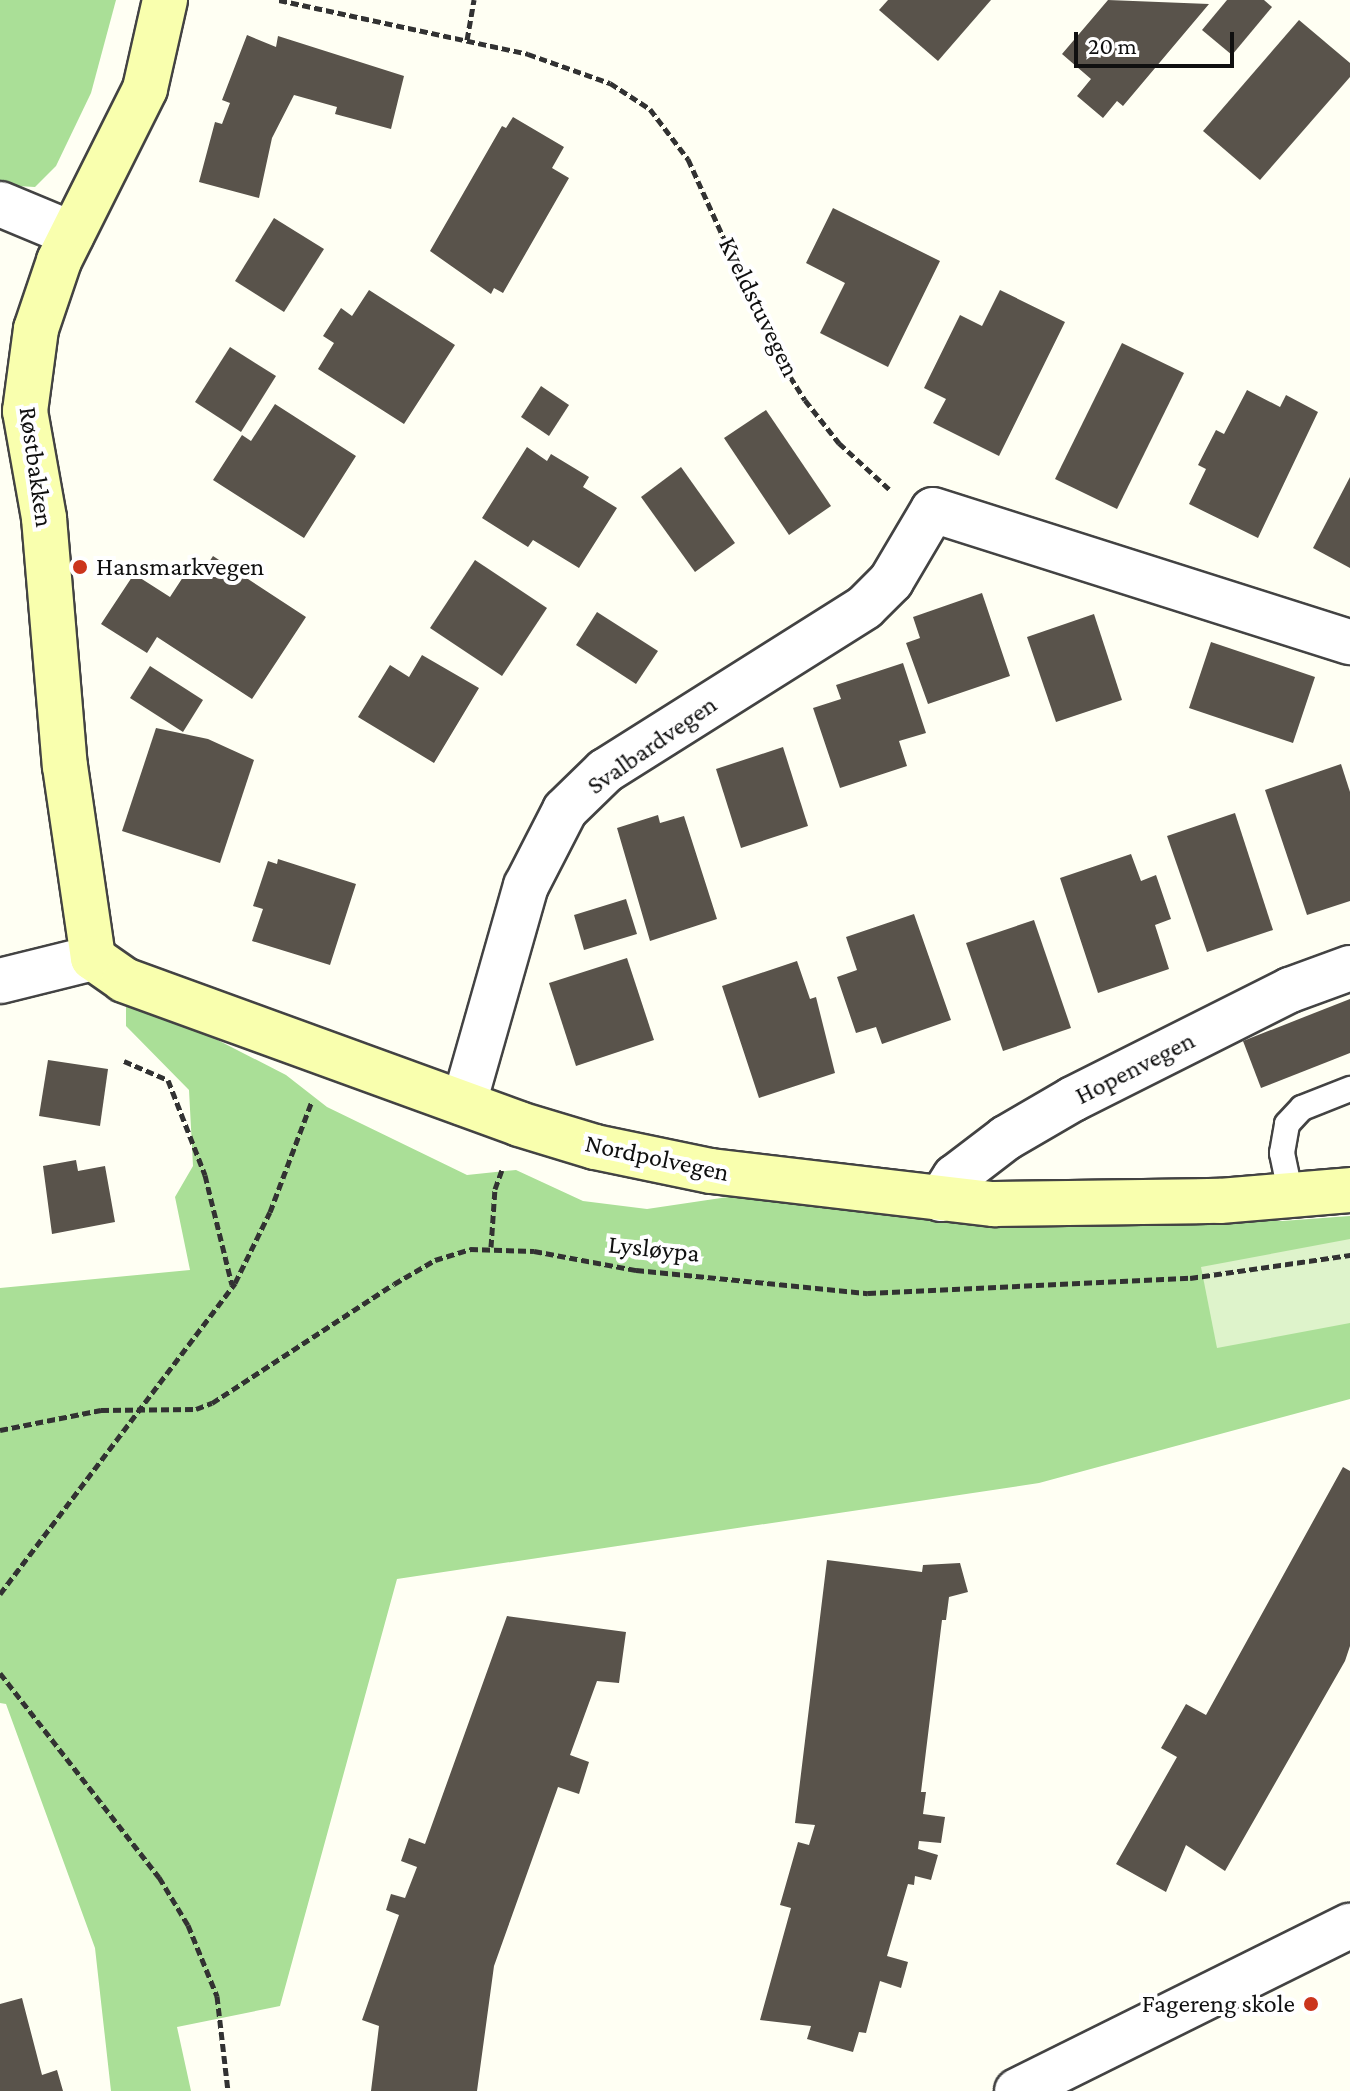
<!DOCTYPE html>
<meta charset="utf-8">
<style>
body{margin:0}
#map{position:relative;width:1350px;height:2091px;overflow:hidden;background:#fffff3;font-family:"Crimson Pro",serif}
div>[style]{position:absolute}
.forest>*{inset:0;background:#aadf97}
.pitch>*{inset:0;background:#def3cb}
.building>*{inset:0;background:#59534b}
.path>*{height:5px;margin-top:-2.5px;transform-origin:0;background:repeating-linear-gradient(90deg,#323232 0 8px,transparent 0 12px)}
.roads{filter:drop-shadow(2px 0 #434343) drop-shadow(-2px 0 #434343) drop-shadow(0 2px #434343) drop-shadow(0 -2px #434343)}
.lane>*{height:24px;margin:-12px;padding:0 12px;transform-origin:12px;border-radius:12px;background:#fff}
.street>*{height:44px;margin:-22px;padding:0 22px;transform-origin:22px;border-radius:22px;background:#fff}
.secondary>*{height:44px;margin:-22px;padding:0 22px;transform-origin:22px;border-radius:22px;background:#f9ffae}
.dots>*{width:22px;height:22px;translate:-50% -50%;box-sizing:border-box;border:4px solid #fff;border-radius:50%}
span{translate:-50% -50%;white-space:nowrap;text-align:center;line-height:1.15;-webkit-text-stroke:8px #fff;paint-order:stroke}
.street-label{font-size:26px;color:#101010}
.poi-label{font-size:26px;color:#101010}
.left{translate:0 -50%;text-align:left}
.right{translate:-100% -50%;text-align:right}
.scale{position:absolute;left:1074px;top:32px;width:160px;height:36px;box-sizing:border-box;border:4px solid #101010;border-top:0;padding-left:10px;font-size:24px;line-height:28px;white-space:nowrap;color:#101010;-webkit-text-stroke:6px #fff;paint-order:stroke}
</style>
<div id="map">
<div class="forest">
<div style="clip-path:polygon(0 0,116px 0,91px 93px,56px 166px,35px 187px,0 185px)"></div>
<div style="clip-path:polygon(126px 1006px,202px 1032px,286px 1075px,327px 1107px,467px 1175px,516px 1170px,583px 1201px,647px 1209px,748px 1194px,1282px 1221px,1350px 1216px,1350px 1399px,1039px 1483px,397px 1579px,280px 2006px,177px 2027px,191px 2091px,111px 2091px,95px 1948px,6px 1704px,0 1703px,0 1288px,190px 1270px,175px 1197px,193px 1166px,189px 1090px,126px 1026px)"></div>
</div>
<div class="pitch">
<div style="clip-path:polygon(1350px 1239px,1350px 1323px,1217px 1348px,1201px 1267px)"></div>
</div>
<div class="building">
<div style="clip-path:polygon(888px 0,991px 0,938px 61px,879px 10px)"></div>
<div style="clip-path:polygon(1108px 0,1209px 4px,1123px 106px,1117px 101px,1103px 118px,1077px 96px,1091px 79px,1062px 54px)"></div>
<div style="clip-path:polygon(1227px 0,1264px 0,1272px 7px,1232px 55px,1202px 30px)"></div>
<div style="clip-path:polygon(1299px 20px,1350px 63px,1350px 77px,1260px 180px,1203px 131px)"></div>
<div style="clip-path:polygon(247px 35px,276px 47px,278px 36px,404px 76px,391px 129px,335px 114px,337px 107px,294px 95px,272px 138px,259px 198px,199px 182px,215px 122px,222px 124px,230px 103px,222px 100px)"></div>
<div style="clip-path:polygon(513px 117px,564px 147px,552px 168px,569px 178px,503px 293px,494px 288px,491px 294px,430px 251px,502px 126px,506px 128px)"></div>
<div style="clip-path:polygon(833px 208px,940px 261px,888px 367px,820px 333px,845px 283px,806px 263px)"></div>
<div style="clip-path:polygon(274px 218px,324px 249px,284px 312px,235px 281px)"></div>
<div style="clip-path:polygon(369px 290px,455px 345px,404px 424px,318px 369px,334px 343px,323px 336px,341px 308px,352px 316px)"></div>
<div style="clip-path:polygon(1000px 290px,1065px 322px,999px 456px,933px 423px,946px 399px,924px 388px,960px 315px,982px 326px)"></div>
<div style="clip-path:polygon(1122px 343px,1184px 373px,1117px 509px,1055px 479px)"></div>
<div style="clip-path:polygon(230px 347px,276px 376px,241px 432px,195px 402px)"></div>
<div style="clip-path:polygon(541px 386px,569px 405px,549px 436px,521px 417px)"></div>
<div style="clip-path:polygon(1247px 390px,1280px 407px,1286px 395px,1318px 412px,1258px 538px,1189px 504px,1206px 469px,1198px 465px,1216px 430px,1224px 434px)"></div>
<div style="clip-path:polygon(275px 404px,356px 456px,304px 538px,213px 480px,242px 435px,251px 441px)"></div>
<div style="clip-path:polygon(766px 410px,831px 506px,789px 535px,724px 438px)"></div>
<div style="clip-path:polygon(527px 447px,547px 461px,551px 454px,589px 477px,583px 487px,617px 508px,579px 568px,533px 540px,528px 547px,482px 518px)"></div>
<div style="clip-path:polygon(681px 467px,735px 543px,695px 572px,641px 497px)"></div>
<div style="clip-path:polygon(1350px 477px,1350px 568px,1313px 548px)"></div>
<div style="clip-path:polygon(213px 556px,306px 617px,252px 699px,157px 637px,147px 653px,101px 624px,134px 574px,170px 597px,187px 571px,198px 579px)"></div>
<div style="clip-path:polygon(475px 560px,547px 608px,502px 676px,430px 628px)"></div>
<div style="clip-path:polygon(982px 593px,1010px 676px,928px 704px,906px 643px,920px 638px,913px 617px)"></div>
<div style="clip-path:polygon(597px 612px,658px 651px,636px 684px,576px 645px)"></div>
<div style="clip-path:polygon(1094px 614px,1122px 700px,1056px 722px,1027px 637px)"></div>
<div style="clip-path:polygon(1211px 642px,1315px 677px,1293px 743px,1189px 708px)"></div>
<div style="clip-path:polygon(422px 655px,479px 688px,434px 763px,358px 717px,390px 665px,409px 677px)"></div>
<div style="clip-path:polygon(903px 663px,926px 733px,899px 741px,907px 766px,840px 788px,813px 708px,841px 699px,836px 685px)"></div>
<div style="clip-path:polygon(150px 666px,203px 700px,183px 732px,130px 698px)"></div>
<div style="clip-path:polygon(156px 728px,208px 739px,254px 760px,220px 863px,122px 831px)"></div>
<div style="clip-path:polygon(783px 747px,808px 826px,741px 848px,716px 769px)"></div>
<div style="clip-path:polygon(1341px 764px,1350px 792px,1350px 901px,1307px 915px,1265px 790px)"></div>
<div style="clip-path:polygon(1235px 813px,1273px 930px,1207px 952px,1167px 836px)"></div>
<div style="clip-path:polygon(658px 815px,660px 823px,684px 816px,717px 919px,650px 941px,617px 828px)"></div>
<div style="clip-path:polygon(1131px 854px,1141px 881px,1156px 875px,1171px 919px,1155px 925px,1169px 969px,1098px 993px,1060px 878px)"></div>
<div style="clip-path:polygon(278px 859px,356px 884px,330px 965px,252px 941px,263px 909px,253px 906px,268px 861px,277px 864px)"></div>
<div style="clip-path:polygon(626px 899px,637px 934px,584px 950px,574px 915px)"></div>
<div style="clip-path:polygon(914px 914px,951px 1020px,882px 1044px,876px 1027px,856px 1033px,837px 977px,857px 970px,846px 937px)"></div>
<div style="clip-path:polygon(1034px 920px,1071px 1028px,1003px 1051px,966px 943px)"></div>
<div style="clip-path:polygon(627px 958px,654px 1040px,576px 1066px,549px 983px)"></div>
<div style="clip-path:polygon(797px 961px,810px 999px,816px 997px,835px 1073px,759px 1098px,722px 986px)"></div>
<div style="clip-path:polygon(1350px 999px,1350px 1053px,1261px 1088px,1243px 1041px)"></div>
<div style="clip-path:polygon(48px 1060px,108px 1069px,100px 1126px,39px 1116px)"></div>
<div style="clip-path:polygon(76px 1160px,78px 1171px,105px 1166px,115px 1222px,52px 1234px,43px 1166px)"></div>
<div style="clip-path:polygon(1343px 1467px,1350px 1471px,1350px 1646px,1345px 1661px,1225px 1871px,1186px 1845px,1166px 1892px,1116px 1864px,1177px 1757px,1161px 1748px,1186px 1704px,1206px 1715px)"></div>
<div style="clip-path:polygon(827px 1560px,922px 1572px,923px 1565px,960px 1563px,968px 1592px,949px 1597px,946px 1620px,942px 1620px,921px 1792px,926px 1792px,923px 1814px,945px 1817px,941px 1843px,919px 1841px,918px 1849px,938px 1855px,931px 1880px,915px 1876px,914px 1885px,908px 1884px,887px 1956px,908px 1962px,901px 1988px,880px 1981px,866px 2033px,859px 2032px,853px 2052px,807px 2039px,811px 2026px,760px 2020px,791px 1908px,780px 1905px,798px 1842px,809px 1845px,815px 1825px,795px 1823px)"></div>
<div style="clip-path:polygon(507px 1616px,626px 1632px,619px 1683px,597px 1681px,570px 1755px,589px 1762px,579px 1794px,558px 1787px,494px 1966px,477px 2091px,371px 2091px,379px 2026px,362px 2020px,399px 1915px,386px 1910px,391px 1894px,405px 1898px,417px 1867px,401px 1861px,409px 1838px,425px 1844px)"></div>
<div style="clip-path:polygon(22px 1998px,42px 2075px,57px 2070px,63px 2091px,0 2091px,0 2004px)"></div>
</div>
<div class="path">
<div style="left:279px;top:0;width:255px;rotate:12.2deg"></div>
<div style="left:528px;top:54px;width:87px;rotate:19.5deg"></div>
<div style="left:610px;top:83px;width:48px;rotate:33deg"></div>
<div style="left:650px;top:109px;width:63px;rotate:52.8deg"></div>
<div style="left:688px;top:159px;width:216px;rotate:65.7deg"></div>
<div style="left:777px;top:356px;width:52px;rotate:57.5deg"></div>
<div style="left:805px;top:400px;width:55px;rotate:51.7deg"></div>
<div style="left:839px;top:443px;width:68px;rotate:42.6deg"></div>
<div style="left:467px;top:40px;width:41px;rotate:-80.1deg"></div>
<div style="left:124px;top:1061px;width:48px;rotate:23.4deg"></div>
<div style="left:168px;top:1080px;width:102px;rotate:68.7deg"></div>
<div style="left:205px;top:1175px;width:113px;rotate:76.2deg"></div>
<div style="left:491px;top:1247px;width:58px;rotate:-86.1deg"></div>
<div style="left:495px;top:1189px;width:20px;rotate:-70deg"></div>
<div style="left:0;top:1430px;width:103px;rotate:-11.2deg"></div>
<div style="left:101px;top:1410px;width:95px;rotate:-0.6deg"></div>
<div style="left:196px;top:1409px;width:17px;rotate:-21deg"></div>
<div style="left:212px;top:1403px;width:217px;rotate:-33.2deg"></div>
<div style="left:394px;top:1284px;width:48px;rotate:-30.3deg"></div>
<div style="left:435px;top:1260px;width:37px;rotate:-17deg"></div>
<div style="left:470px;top:1249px;width:64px;rotate:1.8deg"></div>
<div style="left:534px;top:1251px;width:104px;rotate:10.6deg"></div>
<div style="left:636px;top:1270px;width:233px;rotate:5.7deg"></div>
<div style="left:868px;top:1293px;width:322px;rotate:-2.7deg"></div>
<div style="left:1190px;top:1278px;width:162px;rotate:-8.2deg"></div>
<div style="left:0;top:1594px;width:390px;rotate:-52.9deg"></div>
<div style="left:235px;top:1283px;width:79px;rotate:-63.8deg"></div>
<div style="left:270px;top:1212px;width:119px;rotate:-69.3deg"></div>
<div style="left:0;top:1673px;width:259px;rotate:52.1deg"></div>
<div style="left:159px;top:1877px;width:56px;rotate:58.9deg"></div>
<div style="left:188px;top:1925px;width:77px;rotate:67.8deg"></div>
<div style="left:217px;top:1996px;width:96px;rotate:83.4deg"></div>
</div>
<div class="roads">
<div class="lane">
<div style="left:1291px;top:1196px;width:44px;rotate:-101.8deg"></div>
<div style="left:1282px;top:1153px;width:29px;rotate:-80deg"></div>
<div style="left:1287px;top:1124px;width:22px;rotate:-47deg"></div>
<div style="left:1302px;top:1108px;width:52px;rotate:-21.6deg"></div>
</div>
<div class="street">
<div style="left:0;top:204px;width:78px;rotate:22.6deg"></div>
<div style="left:0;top:981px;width:96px;rotate:-13.9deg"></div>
<div style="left:464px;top:1103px;width:226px;rotate:-74.1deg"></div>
<div style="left:526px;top:886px;width:85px;rotate:-62.8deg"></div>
<div style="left:565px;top:810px;width:56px;rotate:-44.3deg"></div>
<div style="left:605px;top:771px;width:307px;rotate:-32.2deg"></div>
<div style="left:865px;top:607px;width:37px;rotate:-45deg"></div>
<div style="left:891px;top:581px;width:82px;rotate:-59.4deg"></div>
<div style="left:933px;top:510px;width:437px;rotate:17.6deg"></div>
<div style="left:941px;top:1199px;width:26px;rotate:-58deg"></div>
<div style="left:955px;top:1177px;width:64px;rotate:-37.4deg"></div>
<div style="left:1006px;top:1138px;width:78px;rotate:-30.2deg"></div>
<div style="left:1073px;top:1099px;width:243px;rotate:-26.7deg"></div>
<div style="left:1290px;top:990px;width:64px;rotate:-20.1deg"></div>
<div style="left:1017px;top:2091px;width:372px;rotate:-26.4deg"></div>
</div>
<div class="secondary">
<div style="left:165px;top:0;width:91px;rotate:102.7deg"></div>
<div style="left:145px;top:89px;width:192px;rotate:116.6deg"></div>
<div style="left:59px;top:261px;width:72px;rotate:108.7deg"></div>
<div style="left:36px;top:329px;width:83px;rotate:97.6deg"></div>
<div style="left:25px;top:411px;width:109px;rotate:79.9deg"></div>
<div style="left:44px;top:518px;width:249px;rotate:85.2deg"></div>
<div style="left:65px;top:766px;width:194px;rotate:81.7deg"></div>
<div style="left:93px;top:958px;width:38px;rotate:35deg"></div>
<div style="left:124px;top:980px;width:420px;rotate:20deg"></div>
<div style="left:519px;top:1124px;width:79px;rotate:16.8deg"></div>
<div style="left:595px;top:1147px;width:118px;rotate:11.7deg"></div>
<div style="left:711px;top:1171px;width:285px;rotate:6.7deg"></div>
<div style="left:994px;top:1204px;width:226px;rotate:-0.8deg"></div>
<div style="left:1220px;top:1201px;width:130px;rotate:-4.8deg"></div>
</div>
</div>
<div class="dots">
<div style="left:80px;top:567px;background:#cb351d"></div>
<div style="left:1311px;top:2004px;background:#cb351d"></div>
</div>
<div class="street-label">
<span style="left:759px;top:307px;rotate:64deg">Kveldstuvegen</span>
<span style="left:36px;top:467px;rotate:82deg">Røstbakken</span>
<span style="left:652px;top:745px;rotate:-35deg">Svalbardvegen</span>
<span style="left:1135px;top:1068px;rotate:-27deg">Hopenvegen</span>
<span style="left:657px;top:1158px;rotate:12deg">Nordpolvegen</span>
<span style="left:654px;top:1249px;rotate:6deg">Lysløypa</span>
</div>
<div class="poi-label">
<span class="left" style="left:96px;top:567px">Hansmarkvegen</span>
<span class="right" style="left:1295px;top:2004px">Fagereng skole</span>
</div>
<div class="scale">20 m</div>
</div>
